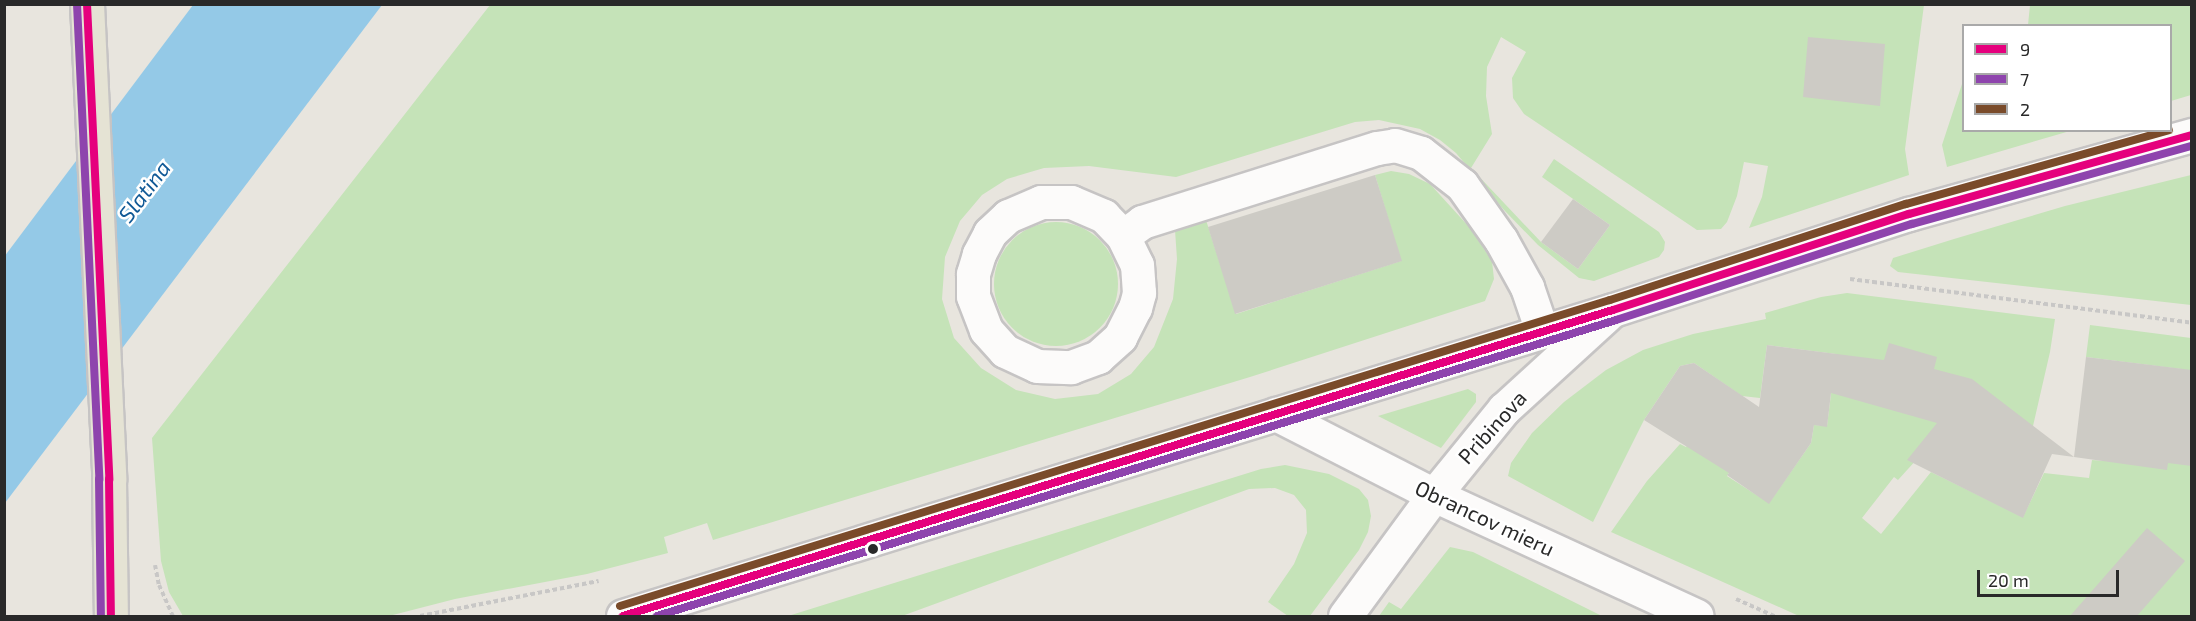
<!DOCTYPE html>
<style>
body{margin:0}
#map{position:relative;width:2196px;height:621px;overflow:hidden;background:#e8e5de;font-family:"Exo 2",sans-serif}
div>[style]{position:absolute}
.green>*{inset:0;background:#c5e3b8}
.round{border-radius:50%}
.water>*{inset:0;background:#94c9e7}
.building>*{inset:0;background:#cdcbc5}
.path>*{height:4px;margin-top:-2px;transform-origin:0;background:repeating-linear-gradient(90deg,#c8c7c6 0 4.5px,transparent 0 7.5px)}
.roads{filter:drop-shadow(2px 0 #c6c4c4) drop-shadow(-2px 0 #c6c4c4) drop-shadow(0 2px #c6c4c4) drop-shadow(0 -2px #c6c4c4)}
.minor>*{height:33px;margin:-16.5px;padding:0 16.5px;transform-origin:16.5px;border-radius:16.5px;background:#fcfbfa}
.major>*{height:33px;margin:-16.5px;padding:0 16.5px;transform-origin:16.5px;border-radius:16.5px;background:#e5e3d4}
.bus-1>*{height:8px;margin:-4px;padding:0 4px;transform-origin:4px;border-radius:4px;background:#e5007d}
.bus-2>*{height:8px;margin:-4px;padding:0 4px;transform-origin:4px;border-radius:4px;background:#8e44ad}
.bus-3>*{height:8px;margin:-4px;padding:0 4px;transform-origin:4px;border-radius:4px;background:#7a4b2a}
.dots>*{width:16px;height:16px;translate:-50% -50%;box-sizing:border-box;border:3px solid #fff;border-radius:50%}
span{translate:-50% -50%;white-space:nowrap;text-align:center;line-height:1.15;-webkit-text-stroke:5px #fff;paint-order:stroke}
.street-label{font-size:21px;color:#292929}
.water-label{font-size:22px;color:#105996;font-style:italic}
.frame{position:absolute;inset:0;border:6px solid #292929;pointer-events:none}
.legend{position:absolute;left:1962px;top:24px;width:210px;height:108px;box-sizing:border-box;background:#fff;border:2px solid #a9a9a9;margin:0;padding:8px 10px;list-style:none;font-size:18px;color:#292929}
.legend li{display:flex;align-items:center;gap:12px;height:30px}
.legend b{width:30px;border:2px solid #a9a9a9}
.scale{position:absolute;left:1977px;top:570px;width:142px;height:27px;box-sizing:border-box;border:3px solid #292929;border-top:0;padding-left:8px;font-size:18px;line-height:21px;white-space:nowrap;color:#292929;-webkit-text-stroke:4px #fff;paint-order:stroke}
</style>
<div id="map">
<div class="green">
<div style="clip-path:polygon(490px 5px,1924px 5px,1905px 149px,1909px 175px,1749px 228px,1762px 197px,1768px 166px,1744px 162px,1737px 196px,1727px 222px,1721px 229px,1697px 230px,1524px 114px,1513px 98px,1512px 78px,1526px 52px,1501px 37px,1487px 67px,1486px 96px,1492px 134px,1471px 168px,1541px 242px,1578px 269px,1610px 225px,1542px 177px,1554px 159px,1659px 232px,1665px 242px,1664px 250px,1659px 257px,1594px 281px,1579px 278px,1538px 245px,1504px 210px,1456px 153px,1440px 140px,1420px 129px,1379px 120px,1355px 122px,1176px 177px,1089px 166px,1044px 168px,1007px 179px,982px 195px,960px 221px,945px 257px,942px 299px,954px 338px,981px 368px,1016px 390px,1055px 399px,1098px 394px,1131px 374px,1154px 347px,1173px 299px,1177px 259px,1175px 230px,1206px 220px,1236px 314px,1401px 261px,1375px 175px,1391px 171px,1409px 174px,1430px 184px,1471px 229px,1492px 261px,1494px 279px,1485px 301px,1250px 377px,713px 540px,707px 523px,664px 537px,668px 553px,587px 574px,455px 599px,389px 616px,183px 616px,169px 592px,161px 561px,152px 438px)"></div>
<div style="clip-path:polygon(2030px 5px,2191px 5px,2191px 95px,2171px 101px,2170px 26px,2028px 25px)"></div>
<div style="clip-path:polygon(1963px 81px,1964px 130px,2070px 131px,1947px 167px,1942px 145px)"></div>
<div style="clip-path:polygon(2191px 175px,2191px 305px,1898px 272px,1890px 266px,1893px 258px,1954px 239px,2065px 206px)"></div>
<div class="round" style="left:994px;top:222px;width:124px;height:124px"></div>
<div style="clip-path:polygon(1847px 293px,2055px 319px,2050px 352px,2033px 426px,1928px 447px,1898px 480px,1894px 477px,1862px 518px,1881px 534px,1931px 472px,2023px 517px,2044px 473px,2089px 478px,2092px 460px,2106px 461px,2181px 369px,2086px 357px,2090px 325px,2191px 338px,2191px 616px,1799px 616px,1611px 532px,1647px 481px,1680px 444px,1686px 447px,1699px 427px,1740px 455px,1727px 476px,1769px 503px,1811px 443px,1814px 425px,1827px 426px,1836px 354px,1767px 345px,1760px 398px,1742px 396px,1694px 363px,1680px 366px,1644px 420px,1593px 522px,1508px 476px,1511px 463px,1532px 433px,1564px 402px,1606px 370px,1643px 350px,1693px 334px,1766px 319px,1765px 313px,1821px 297px)"></div>
<div style="clip-path:polygon(1468px 389px,1476px 394px,1476px 402px,1441px 448px,1378px 416px)"></div>
<div style="clip-path:polygon(1285px 465px,1329px 474px,1359px 489px,1368px 500px,1371px 516px,1368px 532px,1359px 550px,1310px 616px,1288px 616px,1268px 602px,1294px 564px,1307px 533px,1306px 510px,1294px 495px,1275px 488px,1249px 489px,902px 616px,788px 616px,1261px 469px)"></div>
<div style="clip-path:polygon(1450px 547px,1473px 552px,1602px 616px,1379px 616px,1389px 602px,1401px 609px)"></div>
</div>
<div class="water">
<div style="clip-path:polygon(193px 5px,382px 5px,5px 503px,4px 257px)"></div>
</div>
<div class="building">
<div style="clip-path:polygon(1808px 37px,1885px 44px,1880px 106px,1803px 97px)"></div>
<div style="clip-path:polygon(1375px 175px,1402px 261px,1235px 314px,1208px 227px)"></div>
<div style="clip-path:polygon(1573px 199px,1610px 225px,1578px 269px,1541px 242px)"></div>
<div style="clip-path:polygon(1889px 343px,1937px 357px,1934px 369px,1972px 379px,2074px 457px,2052px 454px,2023px 518px,1907px 460px,1937px 423px,1831px 393px,1827px 427px,1814px 425px,1811px 443px,1769px 504px,1727px 475px,1729px 473px,1644px 420px,1680px 366px,1694px 363px,1759px 407px,1767px 345px,1884px 360px)"></div>
<div style="clip-path:polygon(2086px 357px,2192px 370px,2192px 466px,2168px 463px,2167px 470px,2074px 457px)"></div>
<div style="clip-path:polygon(2147px 528px,2185px 561px,2137px 616px,2070px 616px)"></div>
</div>
<div class="path">
<div style="left:1850px;top:279px;width:345px;rotate:7.3deg"></div>
<div style="left:155px;top:565px;width:20px;rotate:79deg"></div>
<div style="left:159px;top:585px;width:34px;rotate:66deg"></div>
<div style="left:1736px;top:599px;width:42px;rotate:24.1deg"></div>
<div style="left:420px;top:616px;width:182px;rotate:-11.1deg"></div>
</div>
<div class="roads">
<div class="minor">
<div style="left:1123px;top:236px;width:28px;rotate:-134deg"></div>
<div style="left:1104px;top:216px;width:36px;rotate:-157deg"></div>
<div style="left:1071px;top:202px;width:30px;rotate:180deg"></div>
<div style="left:1041px;top:202px;width:36px;rotate:157deg"></div>
<div style="left:1008px;top:216px;width:25px;rotate:137deg"></div>
<div style="left:990px;top:233px;width:24px;rotate:118deg"></div>
<div style="left:979px;top:254px;width:21px;rotate:107deg"></div>
<div style="left:973px;top:274px;width:22px;rotate:90deg"></div>
<div style="left:973px;top:296px;width:36px;rotate:69deg"></div>
<div style="left:986px;top:330px;width:28px;rotate:48deg"></div>
<div style="left:1005px;top:351px;width:35px;rotate:25deg"></div>
<div style="left:1037px;top:366px;width:34px;rotate:2deg"></div>
<div style="left:1071px;top:367px;width:29px;rotate:-20deg"></div>
<div style="left:1098px;top:357px;width:30px;rotate:-42deg"></div>
<div style="left:1120px;top:337px;width:33px;rotate:-63deg"></div>
<div style="left:1135px;top:308px;width:16px;rotate:-75deg"></div>
<div style="left:1139px;top:293px;width:28px;rotate:-94deg"></div>
<div style="left:1137px;top:265px;width:32px;rotate:-116deg"></div>
<div style="left:1123px;top:236px;width:24px;rotate:-36deg"></div>
<div style="left:1142px;top:222px;width:246px;rotate:-17.5deg"></div>
<div style="left:1377px;top:148px;width:18px;rotate:-9deg"></div>
<div style="left:1395px;top:145px;width:27px;rotate:17deg"></div>
<div style="left:1421px;top:153px;width:52px;rotate:38deg"></div>
<div style="left:1462px;top:185px;width:67px;rotate:54.7deg"></div>
<div style="left:1501px;top:240px;width:54px;rotate:61deg"></div>
<div style="left:1527px;top:287px;width:46px;rotate:71.2deg"></div>
<div style="left:1276px;top:414px;width:178px;rotate:27.1deg"></div>
<div style="left:1434px;top:495px;width:289px;rotate:24.7deg"></div>
<div style="left:623px;top:616px;width:1036px;rotate:-17.18deg"></div>
<div style="left:1613px;top:310px;width:311px;rotate:-18deg"></div>
<div style="left:1909px;top:214px;width:294px;rotate:-15.6deg"></div>
<div style="left:1345px;top:616px;width:150px;rotate:-53.7deg"></div>
<div style="left:1434px;top:495px;width:111px;rotate:-50.9deg"></div>
<div style="left:1504px;top:409px;width:139px;rotate:-42.4deg"></div>
</div>
<div class="major">
<div style="left:87px;top:4px;width:476px;rotate:87.3deg"></div>
<div style="left:109px;top:479px;width:137px;rotate:89.2deg"></div>
</div>
</div>
<div class="bus-1">
<div style="left:87px;top:4px;width:476px;rotate:87.3deg"></div>
<div style="left:109px;top:479px;width:137px;rotate:89.2deg"></div>
<div style="left:623px;top:616px;width:1036px;rotate:-17.18deg"></div>
<div style="left:1613px;top:310px;width:311px;rotate:-18deg"></div>
<div style="left:1909px;top:214px;width:294px;rotate:-15.6deg"></div>
</div>
<div class="bus-2">
<div style="left:77px;top:4px;width:476px;rotate:87.3deg"></div>
<div style="left:99px;top:479px;width:137px;rotate:89.2deg"></div>
<div style="left:657px;top:616px;width:1004px;rotate:-17.15deg"></div>
<div style="left:1616px;top:320px;width:311px;rotate:-18deg"></div>
<div style="left:1912px;top:224px;width:291px;rotate:-15.6deg"></div>
</div>
<div class="bus-3">
<div style="left:620px;top:606px;width:1036px;rotate:-17.18deg"></div>
<div style="left:1610px;top:300px;width:311px;rotate:-18deg"></div>
<div style="left:1906px;top:204px;width:273px;rotate:-15.7deg"></div>
</div>
<div class="dots">
<div style="left:873px;top:549px;background:#292929"></div>
</div>
<div class="street-label">
<span style="left:1492px;top:427px;rotate:-48deg">Pribinova</span>
<span style="left:1485px;top:518px;rotate:25deg">Obrancov mieru</span>
</div>
<div class="water-label">
<span style="left:144px;top:191px;rotate:-53deg">Slatina</span>
</div>
<div class="frame"></div>
<ul class="legend">
<li><b style="height:8px;background:#e5007d"></b>9</li>
<li><b style="height:8px;background:#8e44ad"></b>7</li>
<li><b style="height:8px;background:#7a4b2a"></b>2</li>
</ul>
<div class="scale">20 m</div>
</div>
